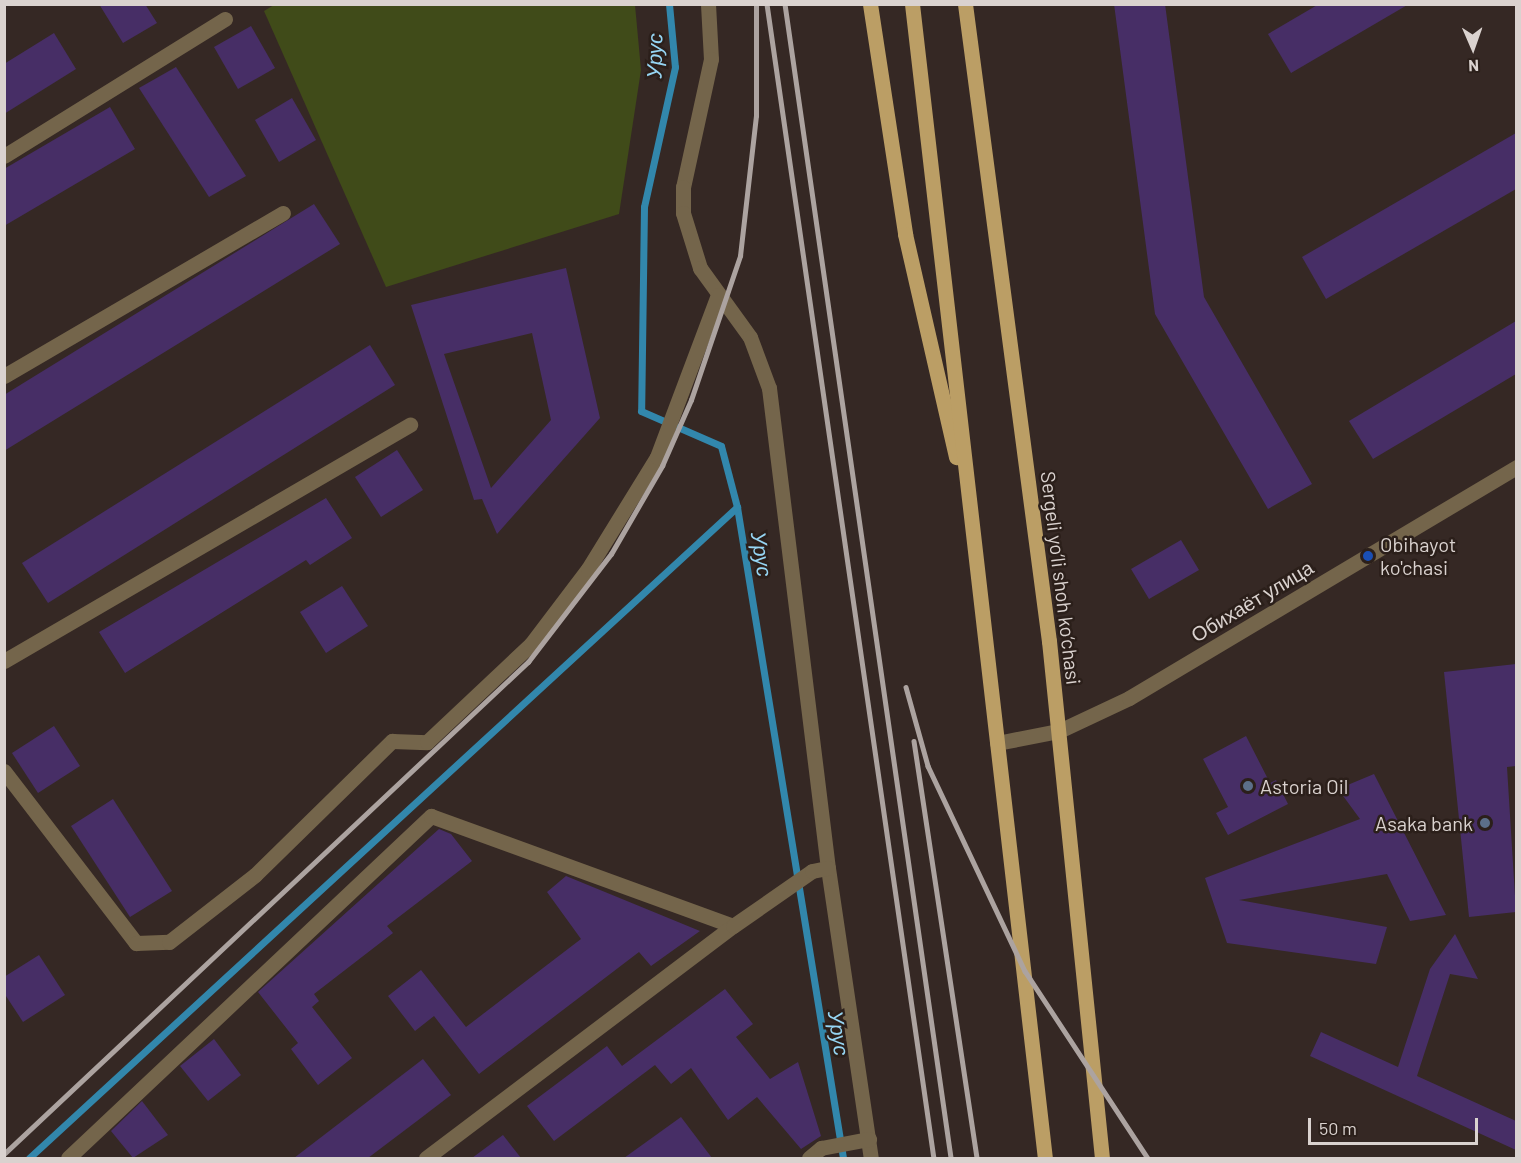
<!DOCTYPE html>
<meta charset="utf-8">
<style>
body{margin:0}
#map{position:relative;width:1521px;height:1163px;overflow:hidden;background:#352824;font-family:Barlow,sans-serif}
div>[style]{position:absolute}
.green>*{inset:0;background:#404b19}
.stream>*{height:7px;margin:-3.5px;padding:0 3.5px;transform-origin:3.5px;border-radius:3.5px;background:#3287ac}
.building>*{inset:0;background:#472e66}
.minor>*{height:15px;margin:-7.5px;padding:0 7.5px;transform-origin:7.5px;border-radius:7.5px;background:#74654b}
.major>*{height:15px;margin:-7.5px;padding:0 7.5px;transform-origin:7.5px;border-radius:7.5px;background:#bb9e65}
.rail>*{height:4.5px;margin:-2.25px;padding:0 2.25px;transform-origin:2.25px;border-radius:2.25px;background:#aca3a0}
.dots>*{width:16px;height:16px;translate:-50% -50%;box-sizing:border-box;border:3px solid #2b1f1a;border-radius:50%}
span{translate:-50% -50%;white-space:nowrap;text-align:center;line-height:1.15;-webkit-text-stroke:5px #2b1f1a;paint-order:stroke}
.poi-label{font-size:20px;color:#dad2cf}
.left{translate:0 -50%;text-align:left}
.right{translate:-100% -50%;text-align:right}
.street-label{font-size:20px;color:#dad2cf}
.water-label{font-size:21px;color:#96d5f3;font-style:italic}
.frame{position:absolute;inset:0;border:6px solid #dad2cf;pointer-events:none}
.north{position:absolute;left:1443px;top:18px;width:60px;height:60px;-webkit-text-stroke:4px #2b1f1a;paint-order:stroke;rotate:178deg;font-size:16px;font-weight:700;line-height:24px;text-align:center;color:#dad2cf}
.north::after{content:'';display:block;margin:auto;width:21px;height:27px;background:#dad2cf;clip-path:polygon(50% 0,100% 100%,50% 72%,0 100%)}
.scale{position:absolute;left:1308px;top:1118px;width:170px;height:27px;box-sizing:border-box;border:3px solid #dad2cf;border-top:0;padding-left:8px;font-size:18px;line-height:21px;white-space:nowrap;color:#dad2cf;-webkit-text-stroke:4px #2b1f1a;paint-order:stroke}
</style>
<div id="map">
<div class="green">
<div style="clip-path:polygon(274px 5px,635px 5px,641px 70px,619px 214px,386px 287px,264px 11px)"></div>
</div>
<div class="stream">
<div style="left:669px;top:4px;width:63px;rotate:84.6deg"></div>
<div style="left:675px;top:67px;width:143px;rotate:102.5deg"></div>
<div style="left:644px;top:207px;width:204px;rotate:90.8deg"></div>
<div style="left:641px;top:411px;width:87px;rotate:23.6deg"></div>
<div style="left:721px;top:446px;width:63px;rotate:75.3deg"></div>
<div style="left:737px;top:507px;width:660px;rotate:80.75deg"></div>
<div style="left:29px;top:1158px;width:962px;rotate:-42.6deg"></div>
</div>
<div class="building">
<div style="clip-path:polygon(99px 4px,145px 4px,157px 23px,123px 43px)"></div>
<div style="clip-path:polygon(1114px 4px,1165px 4px,1204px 297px,1312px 484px,1268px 509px,1155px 314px)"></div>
<div style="clip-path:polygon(1319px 4px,1409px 4px,1291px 73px,1268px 34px)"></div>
<div style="clip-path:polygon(251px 26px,275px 68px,238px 89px,214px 47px)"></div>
<div style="clip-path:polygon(54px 33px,76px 69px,4px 114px,4px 64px)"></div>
<div style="clip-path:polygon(176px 67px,246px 176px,209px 197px,139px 88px)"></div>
<div style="clip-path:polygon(292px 98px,316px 140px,279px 162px,255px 120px)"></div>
<div style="clip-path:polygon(110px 107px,135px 149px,4px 226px,4px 169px)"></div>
<div style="clip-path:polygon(1516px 133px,1516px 189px,1326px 299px,1302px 257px)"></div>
<div style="clip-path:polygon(314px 204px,340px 244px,4px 451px,4px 395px)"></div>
<div style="clip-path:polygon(evenodd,566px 268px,600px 418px,497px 534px,482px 499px,474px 500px,411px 305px,566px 268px,532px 333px,551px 420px,491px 488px,444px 354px,532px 333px)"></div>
<div style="clip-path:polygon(1516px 321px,1516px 374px,1373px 459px,1349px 421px)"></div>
<div style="clip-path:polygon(370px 345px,395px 385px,48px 603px,22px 563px)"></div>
<div style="clip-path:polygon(397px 450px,423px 490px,381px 517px,355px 477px)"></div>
<div style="clip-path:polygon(326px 498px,352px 538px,310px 565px,306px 560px,125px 673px,99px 632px)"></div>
<div style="clip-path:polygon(1181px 540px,1199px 570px,1149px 599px,1131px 569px)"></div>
<div style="clip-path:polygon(342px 586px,368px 626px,326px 653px,300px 612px)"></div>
<div style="clip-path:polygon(1516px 664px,1516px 766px,1507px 767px,1516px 912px,1469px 917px,1444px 672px)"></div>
<div style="clip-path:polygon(54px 726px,80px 766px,38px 793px,12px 753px)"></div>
<div style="clip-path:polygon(1246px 736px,1270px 783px,1276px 780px,1288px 804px,1228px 835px,1216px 813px,1228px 807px,1203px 759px)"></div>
<div style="clip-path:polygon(1374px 774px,1446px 915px,1410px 921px,1387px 874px,1239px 900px,1387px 927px,1376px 964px,1227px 943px,1205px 878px,1360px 819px,1338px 789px)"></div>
<div style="clip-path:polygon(113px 799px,172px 891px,130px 917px,71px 826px)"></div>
<div style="clip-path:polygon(439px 829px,451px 834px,472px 861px,387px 926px,393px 933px,314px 994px,319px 1001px,312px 1007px,352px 1058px,318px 1085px,291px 1049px,298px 1043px,258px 992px)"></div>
<div style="clip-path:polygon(566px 876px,700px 931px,651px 966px,639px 952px,479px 1074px,434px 1016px,415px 1031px,388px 996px,421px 970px,466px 1027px,581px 939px,547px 892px)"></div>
<div style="clip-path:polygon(1455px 934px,1478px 979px,1450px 974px,1417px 1076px,1516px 1121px,1516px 1150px,1310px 1056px,1321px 1032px,1398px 1067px,1430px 969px)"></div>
<div style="clip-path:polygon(39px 955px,65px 995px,23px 1022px,4px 993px,4px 977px)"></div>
<div style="clip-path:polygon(725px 989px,753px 1024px,736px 1037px,770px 1079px,798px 1062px,821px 1136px,801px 1149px,757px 1097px,728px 1120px,691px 1068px,671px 1084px,655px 1065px,554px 1141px,527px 1106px,607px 1046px,622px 1066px)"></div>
<div style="clip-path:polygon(214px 1039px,241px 1075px,208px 1101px,180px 1066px)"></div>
<div style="clip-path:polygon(423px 1059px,451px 1095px,417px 1121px,368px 1158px,294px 1158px)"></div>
<div style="clip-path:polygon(142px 1101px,168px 1135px,133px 1158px,111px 1131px)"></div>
<div style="clip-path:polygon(681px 1117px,712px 1158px,624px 1158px)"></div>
<div style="clip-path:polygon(503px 1135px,521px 1158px,472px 1158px)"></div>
</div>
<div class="minor">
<div style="left:708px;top:4px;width:55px;rotate:86.9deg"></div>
<div style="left:711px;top:59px;width:131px;rotate:102.3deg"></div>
<div style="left:683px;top:187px;width:26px;rotate:90deg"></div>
<div style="left:683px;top:213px;width:58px;rotate:72.8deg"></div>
<div style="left:700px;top:268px;width:85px;rotate:54.1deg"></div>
<div style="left:750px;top:337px;width:54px;rotate:69.6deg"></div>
<div style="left:769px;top:388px;width:484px;rotate:83deg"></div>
<div style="left:828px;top:868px;width:293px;rotate:81.6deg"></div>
<div style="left:4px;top:156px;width:260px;rotate:-31.8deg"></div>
<div style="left:4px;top:376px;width:323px;rotate:-30.3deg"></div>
<div style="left:4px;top:661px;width:470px;rotate:-30.2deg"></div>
<div style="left:997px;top:743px;width:63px;rotate:-11deg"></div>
<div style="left:1059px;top:731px;width:77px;rotate:-25.2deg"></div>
<div style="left:1129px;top:698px;width:451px;rotate:-30.8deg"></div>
<div style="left:4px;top:771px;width:217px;rotate:52.5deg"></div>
<div style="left:136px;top:943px;width:33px;rotate:-2deg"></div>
<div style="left:169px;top:942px;width:109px;rotate:-37.9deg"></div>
<div style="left:255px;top:875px;width:192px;rotate:-44.4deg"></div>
<div style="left:392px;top:741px;width:35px;rotate:2deg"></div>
<div style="left:427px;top:742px;width:143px;rotate:-43.3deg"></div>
<div style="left:531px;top:644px;width:94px;rotate:-52.8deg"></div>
<div style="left:588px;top:569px;width:132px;rotate:-58.4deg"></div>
<div style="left:657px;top:457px;width:173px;rotate:-69.4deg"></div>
<div style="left:68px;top:1158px;width:499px;rotate:-43.3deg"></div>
<div style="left:431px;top:816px;width:321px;rotate:20deg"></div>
<div style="left:426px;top:1158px;width:385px;rotate:-37.1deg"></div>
<div style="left:733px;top:926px;width:96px;rotate:-34.8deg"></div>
<div style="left:812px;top:871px;width:16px;rotate:-11deg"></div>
<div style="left:809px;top:1158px;width:16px;rotate:-40deg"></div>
<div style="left:821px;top:1148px;width:49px;rotate:-10.6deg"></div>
</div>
<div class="major">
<div style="left:870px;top:4px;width:233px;rotate:81.3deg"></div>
<div style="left:905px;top:234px;width:229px;rotate:77.1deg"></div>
<div style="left:912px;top:4px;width:1162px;rotate:83.43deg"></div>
<div style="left:965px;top:4px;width:643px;rotate:82.49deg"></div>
<div style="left:1049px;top:641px;width:520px;rotate:84.15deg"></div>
</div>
<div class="rail">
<div style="left:767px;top:4px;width:1166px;rotate:81.77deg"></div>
<div style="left:785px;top:4px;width:1166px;rotate:81.81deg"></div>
<div style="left:906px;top:687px;width:82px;rotate:74.4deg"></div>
<div style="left:928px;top:766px;width:227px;rotate:64.7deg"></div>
<div style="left:1025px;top:971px;width:224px;rotate:56.7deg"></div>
<div style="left:914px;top:741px;width:422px;rotate:81.4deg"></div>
<div style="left:4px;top:1154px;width:719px;rotate:-43.2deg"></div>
<div style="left:528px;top:662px;width:136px;rotate:-52.5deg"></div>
<div style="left:611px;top:554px;width:102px;rotate:-59.9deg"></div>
<div style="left:662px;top:466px;width:72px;rotate:-66.3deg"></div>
<div style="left:691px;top:400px;width:152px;rotate:-71.2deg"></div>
<div style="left:740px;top:256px;width:141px;rotate:-83.5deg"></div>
<div style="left:756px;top:116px;width:112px;rotate:-90deg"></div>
</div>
<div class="dots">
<div style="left:1368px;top:556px;background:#1a4fb4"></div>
<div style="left:1248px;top:786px;background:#5c6f8a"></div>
<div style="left:1485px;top:823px;background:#5c6f8a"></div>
</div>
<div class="poi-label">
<span class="left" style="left:1380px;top:556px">Obihayot<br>ko'chasi</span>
<span class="left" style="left:1260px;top:786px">Astoria Oil</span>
<span class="right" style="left:1473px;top:823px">Asaka bank</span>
</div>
<div class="street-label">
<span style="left:1061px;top:578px;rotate:83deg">Sergeli yo‘li shoh ko‘chasi</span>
<span style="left:1252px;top:601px;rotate:-31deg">Обихаёт улица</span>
</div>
<div class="water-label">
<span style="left:654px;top:56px;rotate:-89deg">Урус</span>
<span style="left:762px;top:554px;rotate:81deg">Урус</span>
<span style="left:839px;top:1033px;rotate:81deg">Урус</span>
</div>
<div class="frame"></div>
<div class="north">N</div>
<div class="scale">50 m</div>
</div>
